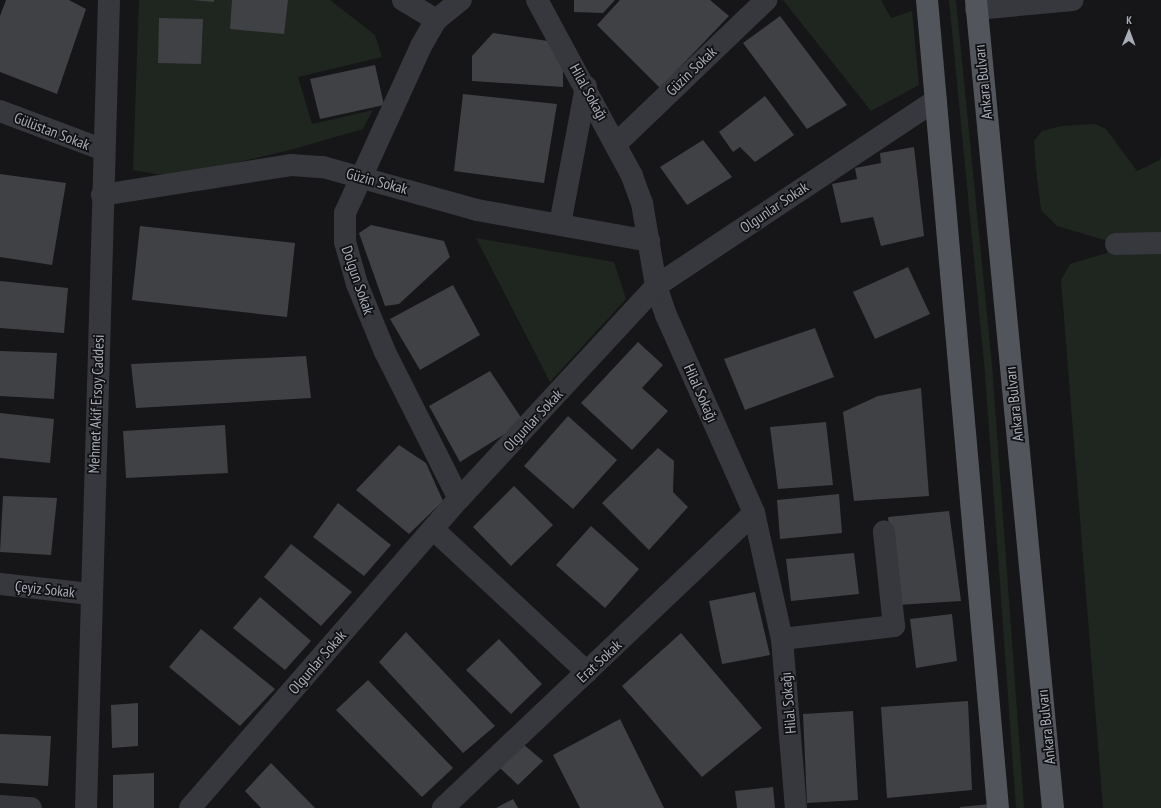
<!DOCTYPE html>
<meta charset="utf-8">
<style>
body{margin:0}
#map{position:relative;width:1161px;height:808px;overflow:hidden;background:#161618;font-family:"PT Sans Narrow",sans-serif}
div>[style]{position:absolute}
.green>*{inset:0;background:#1e261f}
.building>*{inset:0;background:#404145}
.minor>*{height:22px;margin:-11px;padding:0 11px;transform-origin:11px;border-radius:11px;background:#37383d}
.major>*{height:22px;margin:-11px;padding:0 11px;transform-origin:11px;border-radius:11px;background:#53555c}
span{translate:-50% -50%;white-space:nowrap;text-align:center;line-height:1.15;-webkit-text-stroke:3.5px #111113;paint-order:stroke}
.street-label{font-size:15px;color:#a8adb8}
.north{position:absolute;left:1109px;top:12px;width:40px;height:40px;-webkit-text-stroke:3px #111113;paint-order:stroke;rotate:1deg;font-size:11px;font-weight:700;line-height:16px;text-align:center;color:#a8adb8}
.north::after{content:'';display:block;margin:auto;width:14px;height:18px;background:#a8adb8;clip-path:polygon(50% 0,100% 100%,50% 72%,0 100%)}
</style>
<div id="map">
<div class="green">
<div style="clip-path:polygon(139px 0,330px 0,375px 35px,382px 57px,298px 77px,312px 124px,373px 110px,363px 129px,290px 150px,174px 177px,133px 170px)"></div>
<div style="clip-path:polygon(783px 0,881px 0,891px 18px,912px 11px,919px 85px,871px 111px)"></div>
<div style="clip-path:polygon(949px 0,956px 0,992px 365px,1024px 808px,1016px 808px,985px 373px)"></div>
<div style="clip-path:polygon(1095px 124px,1106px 129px,1137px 171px,1160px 160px,1161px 155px,1161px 808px,1103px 808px,1061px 280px,1070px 264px,1107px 253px,1108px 241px,1057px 226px,1041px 210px,1036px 169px,1034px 141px,1042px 131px,1061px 126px)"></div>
<div style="clip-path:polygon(476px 238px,614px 262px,626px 299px,550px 382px)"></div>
</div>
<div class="building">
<div style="clip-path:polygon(6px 0,69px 0,86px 9px,57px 94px,0 72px,0 16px)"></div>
<div style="clip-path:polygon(192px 0,214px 0,214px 2px)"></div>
<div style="clip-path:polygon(232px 0,288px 0,284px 34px,230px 29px)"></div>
<div style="clip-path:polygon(574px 0,615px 0,603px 13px,574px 12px)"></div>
<div style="clip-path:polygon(620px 0,710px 0,729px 16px,660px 88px,597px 25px)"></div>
<div style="clip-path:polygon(780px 16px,847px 105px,807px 129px,743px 43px)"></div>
<div style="clip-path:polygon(159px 18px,203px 19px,201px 64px,158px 63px)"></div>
<div style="clip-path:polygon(493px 33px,548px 41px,563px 66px,563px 87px,472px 81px,472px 56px)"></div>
<div style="clip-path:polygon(375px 65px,384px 105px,320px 119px,310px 79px)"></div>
<div style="clip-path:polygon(463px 94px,557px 104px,544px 183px,454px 171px)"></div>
<div style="clip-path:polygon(765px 96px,794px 135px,755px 162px,740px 147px,733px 152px,719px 132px)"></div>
<div style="clip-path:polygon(703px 140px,732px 177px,687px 205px,660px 167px)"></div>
<div style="clip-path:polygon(914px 147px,924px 236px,881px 246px,873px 217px,841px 223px,832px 184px,857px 179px,855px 168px,881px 163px,880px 153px)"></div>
<div style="clip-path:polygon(0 174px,66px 183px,52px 265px,0 257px)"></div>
<div style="clip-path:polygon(371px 225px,444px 241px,450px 257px,399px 304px,385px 306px,359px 233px)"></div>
<div style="clip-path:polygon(140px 226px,295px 243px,287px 317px,132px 300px)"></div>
<div style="clip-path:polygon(908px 267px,930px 314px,875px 339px,853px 292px)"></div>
<div style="clip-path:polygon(0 281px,68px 288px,64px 333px,0 328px)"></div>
<div style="clip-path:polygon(453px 285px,480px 335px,420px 370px,390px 319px)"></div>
<div style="clip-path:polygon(815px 328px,834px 377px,745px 410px,724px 359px)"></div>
<div style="clip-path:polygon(638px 342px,663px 365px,642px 388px,668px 411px,632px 450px,581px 403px)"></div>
<div style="clip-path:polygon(0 351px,57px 353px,54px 399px,0 396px)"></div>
<div style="clip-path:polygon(306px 356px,311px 398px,136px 408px,131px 364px)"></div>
<div style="clip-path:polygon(490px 371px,524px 422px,460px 462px,429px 406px)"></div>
<div style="clip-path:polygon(921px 388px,929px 496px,854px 501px,843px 412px,878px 396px)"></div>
<div style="clip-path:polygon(0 413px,54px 419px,50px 463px,0 458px)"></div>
<div style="clip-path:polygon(568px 416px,617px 460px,573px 509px,524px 466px)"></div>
<div style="clip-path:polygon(826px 422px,833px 485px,778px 489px,770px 427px)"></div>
<div style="clip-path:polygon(225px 425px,228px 473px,126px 478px,123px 431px)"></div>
<div style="clip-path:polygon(399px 445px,426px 463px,443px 501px,409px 534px,356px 490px)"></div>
<div style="clip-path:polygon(658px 448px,674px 461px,673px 492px,688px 507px,649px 550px,602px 503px)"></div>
<div style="clip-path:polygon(514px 486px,553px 525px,511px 566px,473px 527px)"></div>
<div style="clip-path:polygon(839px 494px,842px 533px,780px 539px,777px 500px)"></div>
<div style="clip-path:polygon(3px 496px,57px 498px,51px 555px,0 552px)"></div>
<div style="clip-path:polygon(338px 503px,391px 545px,364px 576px,313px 537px)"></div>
<div style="clip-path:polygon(949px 511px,961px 601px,897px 605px,888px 517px)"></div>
<div style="clip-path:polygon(591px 526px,639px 569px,605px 608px,556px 565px)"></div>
<div style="clip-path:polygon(291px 544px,352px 592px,321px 626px,264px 577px)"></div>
<div style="clip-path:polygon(854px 553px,859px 594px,791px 601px,786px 559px)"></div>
<div style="clip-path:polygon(755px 592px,770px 655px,722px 664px,709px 601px)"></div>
<div style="clip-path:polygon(260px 597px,311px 641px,285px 670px,233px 628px)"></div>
<div style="clip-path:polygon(952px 614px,957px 661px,916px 668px,910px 619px)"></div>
<div style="clip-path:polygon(201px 629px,275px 689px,240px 726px,169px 667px)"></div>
<div style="clip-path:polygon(406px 632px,495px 726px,463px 753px,379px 662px)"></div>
<div style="clip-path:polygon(681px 633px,762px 728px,702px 777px,622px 686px)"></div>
<div style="clip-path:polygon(499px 639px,542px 684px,511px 714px,466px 670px)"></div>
<div style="clip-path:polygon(368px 680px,453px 768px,422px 797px,336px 710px)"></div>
<div style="clip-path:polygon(968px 701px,972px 790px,887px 798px,881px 707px)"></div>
<div style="clip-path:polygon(138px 703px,138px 746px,112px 748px,111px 705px)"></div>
<div style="clip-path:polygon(853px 711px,858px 800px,807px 803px,803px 714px)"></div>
<div style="clip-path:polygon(620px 719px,664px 808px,580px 808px,553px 755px)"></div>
<div style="clip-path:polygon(0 734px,51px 736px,48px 786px,0 783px)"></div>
<div style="clip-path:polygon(523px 744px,543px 761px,518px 785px,499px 767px)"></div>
<div style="clip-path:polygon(271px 763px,315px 808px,261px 808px,245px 791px)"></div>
<div style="clip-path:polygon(154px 773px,154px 808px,113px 808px,113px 775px)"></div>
<div style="clip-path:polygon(773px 787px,775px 808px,737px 808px,735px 791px)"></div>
<div style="clip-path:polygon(513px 799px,518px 808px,496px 808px)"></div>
<div style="clip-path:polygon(991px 804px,991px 808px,960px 808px,960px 807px)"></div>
</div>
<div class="minor">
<div style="left:403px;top:0;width:39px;rotate:31deg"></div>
<div style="left:537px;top:0;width:200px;rotate:61.6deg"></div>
<div style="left:632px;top:176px;width:29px;rotate:70deg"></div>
<div style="left:642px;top:203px;width:84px;rotate:80.4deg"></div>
<div style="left:656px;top:286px;width:31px;rotate:71deg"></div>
<div style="left:666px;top:315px;width:217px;rotate:66deg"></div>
<div style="left:754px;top:513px;width:129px;rotate:77.5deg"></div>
<div style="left:782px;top:639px;width:170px;rotate:85.3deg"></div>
<div style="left:976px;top:9px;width:97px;rotate:-5.3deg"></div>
<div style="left:0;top:111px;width:111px;rotate:20.6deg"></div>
<div style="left:617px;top:143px;width:207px;rotate:-43.8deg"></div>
<div style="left:102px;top:195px;width:191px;rotate:-9deg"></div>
<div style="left:291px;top:165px;width:32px;rotate:4deg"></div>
<div style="left:323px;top:167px;width:160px;rotate:15.6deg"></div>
<div style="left:477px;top:210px;width:175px;rotate:10.2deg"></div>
<div style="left:560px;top:224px;width:140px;rotate:-79.3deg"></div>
<div style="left:1116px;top:244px;width:45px;rotate:-1.3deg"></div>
<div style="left:459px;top:499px;width:165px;rotate:-116.7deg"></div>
<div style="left:385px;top:352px;width:74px;rotate:-112.4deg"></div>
<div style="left:357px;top:284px;width:44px;rotate:-105.9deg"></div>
<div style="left:345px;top:242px;width:29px;rotate:-90deg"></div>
<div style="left:345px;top:213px;width:183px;rotate:-65.5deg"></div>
<div style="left:421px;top:46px;width:30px;rotate:-60deg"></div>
<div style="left:436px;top:20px;width:32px;rotate:-39deg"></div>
<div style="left:433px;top:529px;width:210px;rotate:42.9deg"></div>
<div style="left:0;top:584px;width:91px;rotate:6.3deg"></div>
<div style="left:782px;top:639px;width:113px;rotate:-6.6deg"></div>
<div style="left:894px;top:626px;width:95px;rotate:-96.1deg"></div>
<div style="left:0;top:806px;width:31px;rotate:4deg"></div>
<div style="left:86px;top:808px;width:808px;rotate:-88.37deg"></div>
<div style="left:190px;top:808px;width:410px;rotate:-49deg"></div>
<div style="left:459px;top:499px;width:290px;rotate:-47.2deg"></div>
<div style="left:656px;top:286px;width:336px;rotate:-33.6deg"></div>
<div style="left:443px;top:808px;width:429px;rotate:-43.5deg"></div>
</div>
<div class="major">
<div style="left:927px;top:0;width:811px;rotate:84.98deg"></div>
<div style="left:976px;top:0;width:812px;rotate:84.56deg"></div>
</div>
<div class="street-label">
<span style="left:691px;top:71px;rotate:-44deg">Güzin Sokak</span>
<span style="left:983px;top:82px;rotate:-96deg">Ankara Bulvarı</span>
<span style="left:589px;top:92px;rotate:61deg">Hilal Sokağı</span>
<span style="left:52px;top:131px;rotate:21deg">Gülüstan Sokak</span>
<span style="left:377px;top:181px;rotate:15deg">Güzin Sokak</span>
<span style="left:774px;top:207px;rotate:-34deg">Olgunlar Sokak</span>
<span style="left:358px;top:280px;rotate:71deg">Dolgun Sokak</span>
<span style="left:701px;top:393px;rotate:66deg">Hilal Sokağı</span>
<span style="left:96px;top:404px;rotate:-88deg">Mehmet Akif Ersoy Caddesi</span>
<span style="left:1014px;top:404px;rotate:-96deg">Ankara Bulvarı</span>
<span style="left:533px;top:420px;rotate:-47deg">Olgunlar Sokak</span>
<span style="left:45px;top:589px;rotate:6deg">Çeyiz Sokak</span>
<span style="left:599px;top:661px;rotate:-43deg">Erat Sokak</span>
<span style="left:317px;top:662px;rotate:-49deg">Olgunlar Sokak</span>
<span style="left:788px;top:703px;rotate:-95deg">Hilal Sokağı</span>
<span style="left:1046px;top:727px;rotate:-96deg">Ankara Bulvarı</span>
</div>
<div class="north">K</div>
</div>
